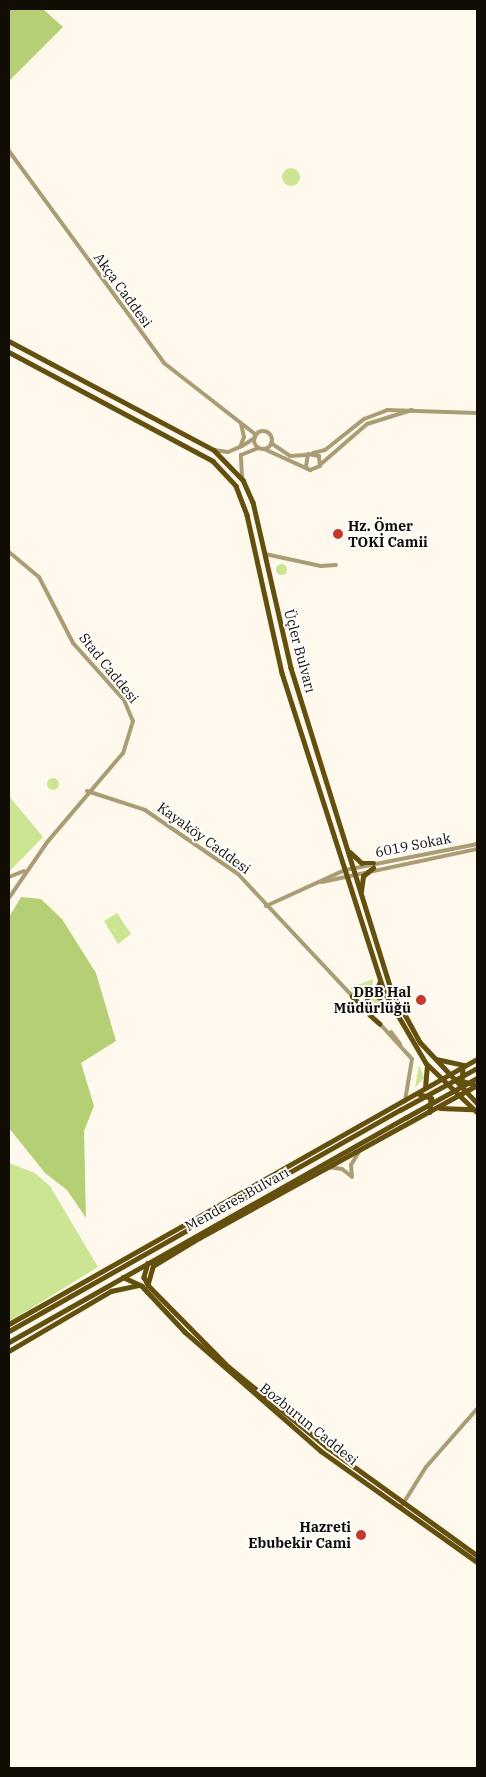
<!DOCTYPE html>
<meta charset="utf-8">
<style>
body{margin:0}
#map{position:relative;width:486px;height:1777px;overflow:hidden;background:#fff9ed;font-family:"IBM Plex Serif",serif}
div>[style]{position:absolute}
.green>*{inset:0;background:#cce593}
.round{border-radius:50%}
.forest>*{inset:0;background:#b5d074}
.minor>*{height:4px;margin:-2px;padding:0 2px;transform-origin:2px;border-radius:2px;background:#aa9d76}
.minor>.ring{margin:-2px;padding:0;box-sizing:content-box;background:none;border:4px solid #aa9d76;border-radius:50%}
.major>*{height:4.5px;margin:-2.25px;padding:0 2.25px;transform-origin:2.25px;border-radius:2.25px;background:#64500e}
.major>.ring{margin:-2.25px;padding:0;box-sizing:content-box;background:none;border:4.5px solid #64500e;border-radius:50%}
.major-bridge>*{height:4.5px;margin:-2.25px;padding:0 2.25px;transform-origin:2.25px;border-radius:2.25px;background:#64500e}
.dots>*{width:14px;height:14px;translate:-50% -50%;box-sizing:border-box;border:2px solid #fff;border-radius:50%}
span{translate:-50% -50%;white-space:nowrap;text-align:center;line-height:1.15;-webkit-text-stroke:4px #fff;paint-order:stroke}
.street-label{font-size:14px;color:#120d04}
.poi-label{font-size:14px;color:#120d04;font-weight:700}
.left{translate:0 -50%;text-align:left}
.right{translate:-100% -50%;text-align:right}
.frame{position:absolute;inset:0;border:10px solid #120d04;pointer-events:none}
</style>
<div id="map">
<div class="green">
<div class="round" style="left:282px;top:168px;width:18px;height:18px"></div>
<div class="round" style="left:275.5px;top:563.5px;width:11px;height:11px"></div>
<div class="round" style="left:47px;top:778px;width:12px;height:12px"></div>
<div style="clip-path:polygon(9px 796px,43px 837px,9px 872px)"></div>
<div style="clip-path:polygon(117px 913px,131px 934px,118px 944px,104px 921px)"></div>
<div style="clip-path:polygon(373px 979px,372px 993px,360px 996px,350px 988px)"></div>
<div class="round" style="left:367px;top:998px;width:14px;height:14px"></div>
<div style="clip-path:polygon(419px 1065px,424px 1078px,415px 1088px)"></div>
<div style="clip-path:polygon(9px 1163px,35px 1173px,50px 1186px,98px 1267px,9px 1322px)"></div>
</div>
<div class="forest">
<div style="clip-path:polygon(9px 9px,43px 9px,63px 27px,9px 81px)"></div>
<div style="clip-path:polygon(21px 897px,41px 899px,62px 919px,96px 973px,116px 1041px,81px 1063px,94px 1106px,84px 1131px,86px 1218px,67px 1190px,45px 1173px,9px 1128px,9px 917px)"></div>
</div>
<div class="minor">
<div style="left:9px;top:151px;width:263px;rotate:53.8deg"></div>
<div style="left:164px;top:363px;width:117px;rotate:38deg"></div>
<div class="ring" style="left:254px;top:431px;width:14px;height:14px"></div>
<div style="left:271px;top:443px;width:23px;rotate:34deg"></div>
<div style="left:290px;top:456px;width:16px;rotate:-4deg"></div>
<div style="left:242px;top:446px;width:15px;rotate:-32deg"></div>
<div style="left:264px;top:449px;width:51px;rotate:24.5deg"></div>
<div style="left:310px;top:470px;width:11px;rotate:-22deg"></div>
<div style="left:320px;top:466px;width:10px;rotate:-96deg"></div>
<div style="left:319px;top:456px;width:11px;rotate:-170deg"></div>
<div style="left:308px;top:454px;width:13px;rotate:99deg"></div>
<div style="left:214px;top:450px;width:14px;rotate:8deg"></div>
<div style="left:228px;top:452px;width:13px;rotate:-23deg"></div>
<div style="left:240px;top:447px;width:11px;rotate:-68deg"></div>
<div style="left:244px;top:437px;width:13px;rotate:-103deg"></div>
<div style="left:313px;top:453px;width:12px;rotate:-14deg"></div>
<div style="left:325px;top:450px;width:50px;rotate:-38.5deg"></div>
<div style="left:364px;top:419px;width:25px;rotate:-21deg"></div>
<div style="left:387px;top:410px;width:90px;rotate:1.9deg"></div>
<div style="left:321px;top:464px;width:61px;rotate:-41deg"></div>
<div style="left:367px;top:424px;width:47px;rotate:-17.3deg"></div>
<div style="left:242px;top:477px;width:22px;rotate:-93deg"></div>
<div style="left:241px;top:455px;width:18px;rotate:-22deg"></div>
<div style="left:9px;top:552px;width:39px;rotate:40deg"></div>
<div style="left:39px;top:577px;width:74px;rotate:62.7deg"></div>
<div style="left:73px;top:643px;width:76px;rotate:48.2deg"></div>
<div style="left:124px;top:700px;width:23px;rotate:67deg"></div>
<div style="left:133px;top:721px;width:34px;rotate:107deg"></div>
<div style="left:123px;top:753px;width:116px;rotate:130.4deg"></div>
<div style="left:48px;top:841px;width:69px;rotate:124.4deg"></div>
<div style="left:265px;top:554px;width:57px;rotate:12.1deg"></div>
<div style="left:321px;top:566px;width:15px;rotate:-4deg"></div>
<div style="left:87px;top:791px;width:61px;rotate:18.1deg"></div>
<div style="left:145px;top:810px;width:113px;rotate:34.5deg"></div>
<div style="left:238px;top:874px;width:167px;rotate:46.9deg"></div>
<div style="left:9px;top:877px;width:16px;rotate:-22deg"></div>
<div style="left:322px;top:882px;width:158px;rotate:-12deg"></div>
<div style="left:266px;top:906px;width:87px;rotate:-24.5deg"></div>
<div style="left:345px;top:870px;width:135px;rotate:-11.1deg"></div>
<div style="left:380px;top:1024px;width:47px;rotate:47.6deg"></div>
<div style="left:412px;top:1059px;width:43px;rotate:99.5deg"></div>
<div style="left:391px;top:1032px;width:15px;rotate:53deg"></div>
<div style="left:328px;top:1167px;width:14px;rotate:8deg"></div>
<div style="left:342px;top:1169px;width:11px;rotate:38deg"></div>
<div style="left:352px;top:1177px;width:12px;rotate:-95deg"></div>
<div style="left:351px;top:1165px;width:17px;rotate:-59deg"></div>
<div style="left:401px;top:1507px;width:47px;rotate:-58deg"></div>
<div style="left:426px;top:1467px;width:77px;rotate:-48.7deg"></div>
</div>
<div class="major">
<div style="left:9px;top:341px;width:232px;rotate:28deg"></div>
<div style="left:214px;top:450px;width:42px;rotate:46deg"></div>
<div style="left:243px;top:480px;width:24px;rotate:66deg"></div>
<div style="left:253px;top:502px;width:170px;rotate:77.1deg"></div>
<div style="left:291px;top:668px;width:336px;rotate:72.7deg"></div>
<div style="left:391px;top:989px;width:60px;rotate:61.3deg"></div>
<div style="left:420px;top:1042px;width:83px;rotate:46.9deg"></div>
<div style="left:9px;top:352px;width:231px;rotate:28.1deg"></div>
<div style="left:213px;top:461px;width:34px;rotate:47deg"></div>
<div style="left:236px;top:486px;width:31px;rotate:69deg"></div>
<div style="left:247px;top:515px;width:162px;rotate:77.5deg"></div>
<div style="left:282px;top:673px;width:336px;rotate:72.2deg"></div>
<div style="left:385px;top:993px;width:81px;rotate:59.6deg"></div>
<div style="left:426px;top:1063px;width:71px;rotate:43.9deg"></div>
<div style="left:350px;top:852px;width:16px;rotate:43deg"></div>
<div style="left:362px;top:863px;width:12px"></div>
<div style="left:361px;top:891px;width:15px;rotate:-82deg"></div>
<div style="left:363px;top:876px;width:13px;rotate:-39deg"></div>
<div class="ring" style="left:365px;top:996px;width:13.5px;height:13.5px"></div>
<div style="left:352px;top:996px;width:18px;rotate:45deg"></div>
<div style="left:374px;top:996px;width:16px;rotate:-68deg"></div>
<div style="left:370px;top:1015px;width:13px;rotate:42deg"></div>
<div style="left:436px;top:1059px;width:29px;rotate:12deg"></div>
<div style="left:463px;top:1068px;width:13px;rotate:94deg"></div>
<div style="left:462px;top:1081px;width:15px;rotate:16deg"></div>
<div style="left:425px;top:1088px;width:21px;rotate:-85deg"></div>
<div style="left:419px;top:1094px;width:13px;rotate:18deg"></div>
<div style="left:431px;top:1098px;width:14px;rotate:94deg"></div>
<div style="left:440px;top:1108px;width:32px;rotate:2deg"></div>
<div style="left:148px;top:1263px;width:15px;rotate:106deg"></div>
<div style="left:144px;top:1277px;width:9px;rotate:63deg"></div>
<div style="left:148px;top:1285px;width:115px;rotate:45.4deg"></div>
<div style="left:229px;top:1367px;width:127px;rotate:39.2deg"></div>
<div style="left:327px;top:1447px;width:185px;rotate:35.8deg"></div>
<div style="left:123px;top:1277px;width:21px;rotate:25deg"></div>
<div style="left:142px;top:1286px;width:63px;rotate:46.9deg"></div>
<div style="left:185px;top:1332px;width:181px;rotate:41.2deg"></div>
<div style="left:321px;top:1451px;width:191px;rotate:35.4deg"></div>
<div style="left:148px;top:1283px;width:18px;rotate:-74deg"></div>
<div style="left:153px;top:1266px;width:54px;rotate:-31.3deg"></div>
<div style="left:199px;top:1238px;width:317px;rotate:-28.8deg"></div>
<div style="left:9px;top:1324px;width:538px;rotate:-29.52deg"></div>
<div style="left:9px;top:1331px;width:449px;rotate:-29.5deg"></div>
<div style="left:9px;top:1342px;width:455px;rotate:-29.5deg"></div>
<div style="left:9px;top:1351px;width:118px;rotate:-30.5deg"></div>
<div style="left:111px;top:1291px;width:29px;rotate:-12deg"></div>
</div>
<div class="major-bridge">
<div style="left:400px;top:1110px;width:88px;rotate:-28.6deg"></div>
<div style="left:405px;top:1118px;width:82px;rotate:-29.1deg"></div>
</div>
<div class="dots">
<div style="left:338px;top:534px;background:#c63928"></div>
<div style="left:421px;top:1000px;background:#c63928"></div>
<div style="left:361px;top:1535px;background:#c63928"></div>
</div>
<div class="street-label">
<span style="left:123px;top:290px;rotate:54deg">Akça Caddesi</span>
<span style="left:300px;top:651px;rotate:75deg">Üçler Bulvarı</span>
<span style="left:109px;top:668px;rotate:51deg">Stad Caddesi</span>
<span style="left:204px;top:838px;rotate:36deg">Kayaköy Caddesi</span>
<span style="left:413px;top:845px;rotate:-11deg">6019 Sokak</span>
<span style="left:237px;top:1199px;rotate:-29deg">Menderes Bulvarı</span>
<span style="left:309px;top:1424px;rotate:39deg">Bozburun Caddesi</span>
</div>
<div class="poi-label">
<span class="left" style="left:348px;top:534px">Hz. Ömer<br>TOKİ Camii</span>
<span class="right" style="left:411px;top:1000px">DBB Hal<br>Müdürlüğü</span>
<span class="right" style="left:351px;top:1535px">Hazreti<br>Ebubekir Cami</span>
</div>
<div class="frame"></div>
</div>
